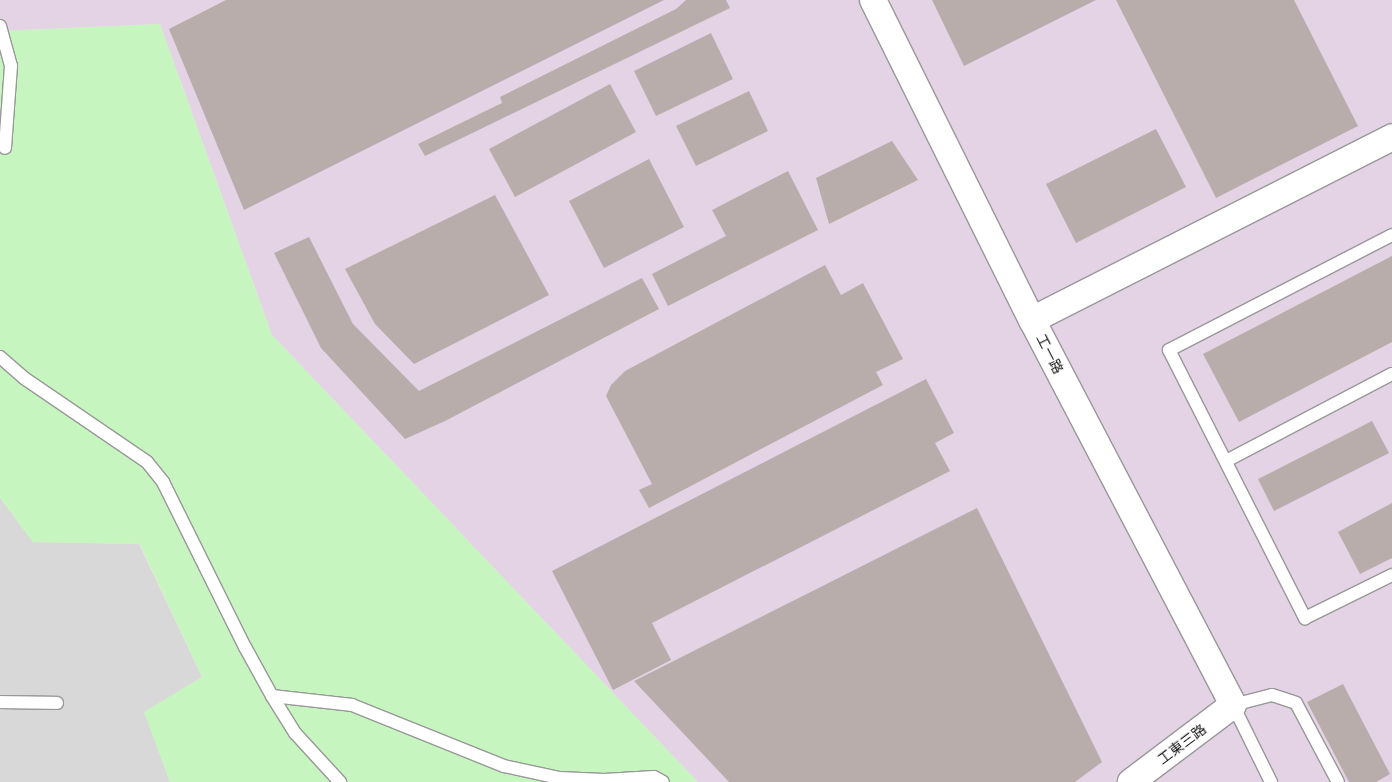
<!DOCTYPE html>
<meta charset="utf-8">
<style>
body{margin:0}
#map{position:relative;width:1392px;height:782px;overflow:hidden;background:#ece6e1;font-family:Montserrat,"Noto Sans TC",sans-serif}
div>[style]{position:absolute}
.residential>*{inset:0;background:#d9d8d8}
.industrial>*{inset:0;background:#e4d3e5}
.park>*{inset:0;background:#c7f5bf}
.building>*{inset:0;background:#b8adab}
.roads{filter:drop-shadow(1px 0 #989898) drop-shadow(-1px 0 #989898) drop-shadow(0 1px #989898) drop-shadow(0 -1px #989898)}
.service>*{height:12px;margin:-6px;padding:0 6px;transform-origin:6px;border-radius:6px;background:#fff}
.minor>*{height:26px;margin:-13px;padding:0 13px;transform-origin:13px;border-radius:13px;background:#fff}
span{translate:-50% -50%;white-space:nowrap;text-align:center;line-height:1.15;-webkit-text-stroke:4px #fff;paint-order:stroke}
.street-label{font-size:14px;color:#1b1b1b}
</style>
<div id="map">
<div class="residential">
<div style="clip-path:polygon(0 498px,33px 542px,139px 544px,202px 677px,145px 712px,170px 782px,0 782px)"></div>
</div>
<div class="industrial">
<div style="clip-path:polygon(0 0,1392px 0,1392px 782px,698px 782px,272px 335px,160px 24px,0 31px)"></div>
</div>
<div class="park">
<div style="clip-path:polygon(160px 24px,272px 335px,698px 782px,170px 782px,144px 712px,202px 677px,140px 544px,33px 542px,0 498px,0 31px)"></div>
</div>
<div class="building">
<div style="clip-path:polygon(226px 0,664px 0,244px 210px,169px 29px)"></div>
<div style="clip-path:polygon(686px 0,726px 0,730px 8px,425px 156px,418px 144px,502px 103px,500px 97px,676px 9px)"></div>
<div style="clip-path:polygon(932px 0,1096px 0,964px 66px)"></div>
<div style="clip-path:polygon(1116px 0,1294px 0,1358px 126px,1216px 198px)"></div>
<div style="clip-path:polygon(711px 33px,733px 79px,656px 116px,634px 71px)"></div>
<div style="clip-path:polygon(610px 84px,636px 132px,515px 197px,489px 149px)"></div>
<div style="clip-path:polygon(749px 91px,768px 131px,696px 166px,676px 126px)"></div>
<div style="clip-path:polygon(1156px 129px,1186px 187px,1076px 243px,1046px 184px)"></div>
<div style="clip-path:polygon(892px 141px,918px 180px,829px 224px,816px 178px)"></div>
<div style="clip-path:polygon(649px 159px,684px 227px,604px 268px,569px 201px)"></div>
<div style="clip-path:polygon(788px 171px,818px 230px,668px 306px,652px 274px,726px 236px,712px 210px)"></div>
<div style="clip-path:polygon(495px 195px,549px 295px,414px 364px,375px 324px,345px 269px)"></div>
<div style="clip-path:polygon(309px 237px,353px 324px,419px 391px,642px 278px,659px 309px,445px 421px,405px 439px,321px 348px,274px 253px)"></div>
<div style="clip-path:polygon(1392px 256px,1392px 342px,1239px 422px,1203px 354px)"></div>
<div style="clip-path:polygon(825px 265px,841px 295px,863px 283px,903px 359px,876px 372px,883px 385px,649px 508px,639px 490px,652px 484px,606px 396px,611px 385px,625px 371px)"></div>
<div style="clip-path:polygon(926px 379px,954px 433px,935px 443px,950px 471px,652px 623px,671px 660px,613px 690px,552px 571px)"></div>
<div style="clip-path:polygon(1372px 421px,1389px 453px,1274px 511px,1258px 479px)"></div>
<div style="clip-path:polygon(1392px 503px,1392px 558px,1360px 574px,1338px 532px)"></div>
<div style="clip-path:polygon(977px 508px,1102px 762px,1075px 782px,729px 782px,634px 681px)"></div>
<div style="clip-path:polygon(1343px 684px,1390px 774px,1376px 782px,1349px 782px,1307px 702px)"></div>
</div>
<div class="roads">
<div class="service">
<div style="left:0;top:26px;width:41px;rotate:74.6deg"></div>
<div style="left:11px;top:66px;width:82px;rotate:94.2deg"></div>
<div style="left:1392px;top:235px;width:251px;rotate:152.7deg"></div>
<div style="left:1169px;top:350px;width:301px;rotate:63.1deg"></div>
<div style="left:1305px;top:618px;width:97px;rotate:-26.3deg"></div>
<div style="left:0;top:357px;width:32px;rotate:41deg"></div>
<div style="left:24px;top:378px;width:149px;rotate:34.3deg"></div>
<div style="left:147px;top:462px;width:26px;rotate:51deg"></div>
<div style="left:163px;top:482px;width:184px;rotate:63.6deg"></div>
<div style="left:245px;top:647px;width:56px;rotate:61.1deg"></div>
<div style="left:272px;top:696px;width:81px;rotate:6.4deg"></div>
<div style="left:352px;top:705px;width:164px;rotate:21.9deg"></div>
<div style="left:504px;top:766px;width:56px;rotate:12.3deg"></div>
<div style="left:559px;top:778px;width:45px;rotate:2.5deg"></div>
<div style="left:604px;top:780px;width:50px;rotate:-3.4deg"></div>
<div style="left:654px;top:777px;width:10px;rotate:29deg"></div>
<div style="left:1226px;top:461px;width:187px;rotate:-27.7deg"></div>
<div style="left:272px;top:696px;width:44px;rotate:58.1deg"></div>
<div style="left:295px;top:733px;width:67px;rotate:47.4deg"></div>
<div style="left:0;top:702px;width:57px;rotate:1deg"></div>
<div style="left:1271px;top:782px;width:86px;rotate:-116.3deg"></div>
<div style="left:1233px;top:705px;width:40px;rotate:-14.4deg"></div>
<div style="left:1272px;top:695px;width:25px;rotate:18deg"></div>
<div style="left:1296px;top:703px;width:89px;rotate:62deg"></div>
</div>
<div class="minor">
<div style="left:873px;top:0;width:357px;rotate:63.6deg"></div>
<div style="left:1032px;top:320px;width:434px;rotate:62.4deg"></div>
<div style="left:1233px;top:705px;width:128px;rotate:143deg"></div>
<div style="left:1032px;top:320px;width:404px;rotate:-26.9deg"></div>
</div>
</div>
<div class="street-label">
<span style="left:1050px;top:354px;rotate:63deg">工一路</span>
<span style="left:1182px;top:744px;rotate:-37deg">工東三路</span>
</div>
</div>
